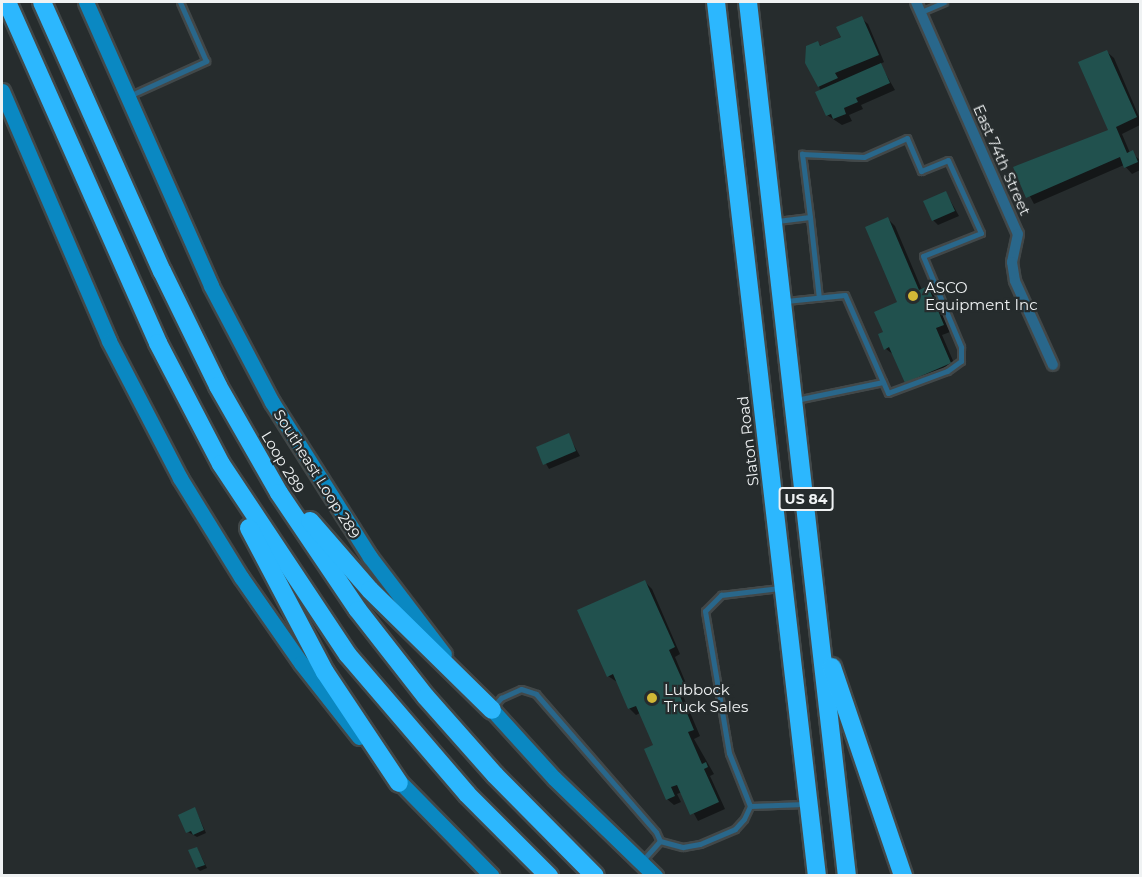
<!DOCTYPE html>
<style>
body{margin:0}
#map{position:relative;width:1142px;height:877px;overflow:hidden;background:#262c2d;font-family:Montserrat,sans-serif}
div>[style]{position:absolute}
.shadow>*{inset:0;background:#0007}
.building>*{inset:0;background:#21514e}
.roads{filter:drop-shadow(2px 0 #424849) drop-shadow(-2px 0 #424849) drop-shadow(0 2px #424849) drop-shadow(0 -2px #424849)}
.lane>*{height:5px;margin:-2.5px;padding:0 2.5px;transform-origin:2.5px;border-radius:2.5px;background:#29678b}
.street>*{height:10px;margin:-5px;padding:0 5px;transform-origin:5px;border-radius:5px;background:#29678b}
.secondary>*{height:15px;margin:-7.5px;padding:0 7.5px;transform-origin:7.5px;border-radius:7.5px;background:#0a88c2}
.highway>*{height:18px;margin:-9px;padding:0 9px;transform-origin:9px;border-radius:9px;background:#2cb7fe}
.dots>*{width:16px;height:16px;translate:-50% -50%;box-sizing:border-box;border:3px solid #262c2d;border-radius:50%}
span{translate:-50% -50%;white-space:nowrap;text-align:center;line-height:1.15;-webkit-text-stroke:4.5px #262c2d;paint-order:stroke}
.shield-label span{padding:2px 4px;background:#262c2d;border:2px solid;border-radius:4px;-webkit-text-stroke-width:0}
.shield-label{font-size:14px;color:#eff2f3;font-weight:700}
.street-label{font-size:15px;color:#eff2f3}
.poi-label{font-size:15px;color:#eff2f3}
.left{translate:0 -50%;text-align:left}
.frame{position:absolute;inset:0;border:3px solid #eff2f3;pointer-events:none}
</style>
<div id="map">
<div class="shadow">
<div style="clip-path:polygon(861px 18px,868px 24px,884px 62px,880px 64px,895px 90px,861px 105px,863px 109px,849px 115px,852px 121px,842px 125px,827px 115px,819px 86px,818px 43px,822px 47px,842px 36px)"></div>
<div style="clip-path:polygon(1107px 52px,1114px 58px,1140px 119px,1140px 125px,1122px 134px,1130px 153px,1139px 159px,1140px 170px,1132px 174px,1124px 165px,1034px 204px,1015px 168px,1110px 130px)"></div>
<div style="clip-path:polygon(946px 193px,959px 216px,938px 225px,933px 220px)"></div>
<div style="clip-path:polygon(888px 219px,895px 226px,922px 290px,927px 288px,934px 295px,950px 332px,942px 335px,957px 370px,913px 389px,894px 355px,886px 349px,885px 333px,899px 303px)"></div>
<div style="clip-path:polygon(568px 435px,580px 456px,549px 469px,537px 448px)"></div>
<div style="clip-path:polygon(645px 582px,652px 589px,680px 654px,675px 657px,690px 693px,683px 696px,700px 736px,694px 739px,714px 774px,710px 776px,725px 809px,698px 821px,682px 792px,677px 794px,681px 802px,674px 805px,667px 799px,655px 746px,640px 713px,636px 715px,629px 708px,617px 682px,608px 676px)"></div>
<div style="clip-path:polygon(195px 809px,206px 833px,197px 837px,188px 832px,180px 815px)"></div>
<div style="clip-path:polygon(197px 848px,207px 868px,200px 871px,197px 868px)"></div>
</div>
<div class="building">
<div style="clip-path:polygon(862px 16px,879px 55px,835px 73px,838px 78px,818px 87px,805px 63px,806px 46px,818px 41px,820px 46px,841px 37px,836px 27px)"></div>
<div style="clip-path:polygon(1107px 50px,1137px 117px,1116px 127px,1127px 153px,1133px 150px,1138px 162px,1124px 168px,1120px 157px,1026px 198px,1013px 167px,1108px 130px,1078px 62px)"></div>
<div style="clip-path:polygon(881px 63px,890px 83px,856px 98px,858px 102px,844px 108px,846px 114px,833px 119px,831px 114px,826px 116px,815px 92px)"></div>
<div style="clip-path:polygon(946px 191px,955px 211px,932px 221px,923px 201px)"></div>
<div style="clip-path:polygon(888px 217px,919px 290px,928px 286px,944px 325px,936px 328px,951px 363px,905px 383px,889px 347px,884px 350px,878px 334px,883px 332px,874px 312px,897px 302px,865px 227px)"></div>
<div style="clip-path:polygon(569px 433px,576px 451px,543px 465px,536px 447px)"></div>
<div style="clip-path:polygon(645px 580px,675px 647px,669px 650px,685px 686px,677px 689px,694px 730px,688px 732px,702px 764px,706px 762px,708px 767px,704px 769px,719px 802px,690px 815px,677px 785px,671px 787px,675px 796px,666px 800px,644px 749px,653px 745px,636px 706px,628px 709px,613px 674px,607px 677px,577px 610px)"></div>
<div style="clip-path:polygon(195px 807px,204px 830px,193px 835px,191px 831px,186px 833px,178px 815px)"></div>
<div style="clip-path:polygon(197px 847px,205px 865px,196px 868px,188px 850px)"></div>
</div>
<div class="roads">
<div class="lane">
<div style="left:921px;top:12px;width:25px;rotate:-23deg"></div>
<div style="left:129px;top:96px;width:85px;rotate:-24.4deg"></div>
<div style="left:206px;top:61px;width:64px;rotate:-113.8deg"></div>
<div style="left:810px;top:217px;width:81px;rotate:83.7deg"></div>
<div style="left:777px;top:221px;width:33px;rotate:-7deg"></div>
<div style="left:810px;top:217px;width:64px;rotate:-97.2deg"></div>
<div style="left:802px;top:154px;width:62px;rotate:2.8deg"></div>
<div style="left:864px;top:157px;width:47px;rotate:-23.8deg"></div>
<div style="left:907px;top:138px;width:36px;rotate:67deg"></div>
<div style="left:921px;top:171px;width:29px;rotate:-22deg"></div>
<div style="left:948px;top:160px;width:80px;rotate:65.7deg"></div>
<div style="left:981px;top:233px;width:62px;rotate:158.4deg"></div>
<div style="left:923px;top:256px;width:99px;rotate:67.3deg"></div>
<div style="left:961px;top:347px;width:14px;rotate:90deg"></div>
<div style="left:961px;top:361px;width:17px;rotate:144deg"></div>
<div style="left:947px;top:371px;width:63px;rotate:159.6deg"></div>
<div style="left:888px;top:393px;width:12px;rotate:-114deg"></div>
<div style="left:883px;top:382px;width:89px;rotate:168.3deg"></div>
<div style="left:786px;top:301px;width:59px;rotate:-5.8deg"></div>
<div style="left:845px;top:295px;width:95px;rotate:66.4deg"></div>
<div style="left:494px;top:706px;width:11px;rotate:-49deg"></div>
<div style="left:501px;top:698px;width:22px;rotate:-24deg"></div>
<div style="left:521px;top:689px;width:16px;rotate:18deg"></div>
<div style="left:536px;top:694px;width:183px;rotate:49deg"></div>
<div style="left:656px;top:832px;width:10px;rotate:66deg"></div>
<div style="left:660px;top:841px;width:28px;rotate:132deg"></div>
<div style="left:750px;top:806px;width:55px;rotate:-2.1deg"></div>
<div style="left:660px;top:841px;width:24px;rotate:15deg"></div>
<div style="left:683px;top:847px;width:17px;rotate:-10deg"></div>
<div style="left:700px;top:844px;width:38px;rotate:-23deg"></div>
<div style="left:735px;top:829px;width:13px;rotate:-48deg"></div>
<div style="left:744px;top:819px;width:14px;rotate:-65deg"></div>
<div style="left:750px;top:806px;width:57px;rotate:-111.6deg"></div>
<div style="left:729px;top:753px;width:144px;rotate:-99.6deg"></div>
<div style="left:705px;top:611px;width:23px;rotate:-45deg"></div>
<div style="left:721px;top:595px;width:59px;rotate:-6.8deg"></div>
</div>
<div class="street">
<div style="left:916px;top:2px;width:253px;rotate:66.3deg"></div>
<div style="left:1018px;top:234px;width:29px;rotate:102deg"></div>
<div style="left:1012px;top:262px;width:19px;rotate:81deg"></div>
<div style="left:1015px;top:281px;width:92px;rotate:65.7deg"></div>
</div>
<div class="secondary">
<div style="left:86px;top:2px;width:310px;rotate:66.2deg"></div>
<div style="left:211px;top:286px;width:131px;rotate:62.3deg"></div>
<div style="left:272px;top:402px;width:183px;rotate:57.7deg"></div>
<div style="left:370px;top:557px;width:122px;rotate:52.7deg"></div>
<div style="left:2px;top:91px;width:272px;rotate:66.8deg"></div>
<div style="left:109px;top:341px;width:154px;rotate:62.6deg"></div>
<div style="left:180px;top:478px;width:116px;rotate:58.4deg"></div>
<div style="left:241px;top:577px;width:105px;rotate:55.1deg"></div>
<div style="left:301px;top:663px;width:94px;rotate:51.9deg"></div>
<div style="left:485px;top:702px;width:103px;rotate:47.8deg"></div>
<div style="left:554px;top:778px;width:141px;rotate:44.1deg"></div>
<div style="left:393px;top:775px;width:141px;rotate:45.6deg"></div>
</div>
<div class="highway">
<div style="left:7px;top:2px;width:373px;rotate:66.1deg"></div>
<div style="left:158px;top:343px;width:136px;rotate:62.5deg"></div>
<div style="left:221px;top:464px;width:229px;rotate:56.4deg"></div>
<div style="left:348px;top:655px;width:183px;rotate:49.4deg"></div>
<div style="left:467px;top:794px;width:116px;rotate:45deg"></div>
<div style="left:42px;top:2px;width:295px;rotate:66deg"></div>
<div style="left:162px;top:271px;width:128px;rotate:64deg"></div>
<div style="left:218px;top:386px;width:123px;rotate:60.3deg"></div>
<div style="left:279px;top:493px;width:141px;rotate:56deg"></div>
<div style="left:358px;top:610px;width:110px;rotate:52deg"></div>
<div style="left:426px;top:697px;width:104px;rotate:48.5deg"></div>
<div style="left:495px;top:775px;width:142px;rotate:45.3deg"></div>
<div style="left:716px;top:2px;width:880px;rotate:83.41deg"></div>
<div style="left:748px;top:2px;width:880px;rotate:83.54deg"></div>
<div style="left:310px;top:521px;width:91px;rotate:49deg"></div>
<div style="left:370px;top:590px;width:171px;rotate:44.5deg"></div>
<div style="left:249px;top:528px;width:163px;rotate:62.2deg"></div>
<div style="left:325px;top:672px;width:133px;rotate:56.3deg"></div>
<div style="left:832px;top:667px;width:221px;rotate:71.2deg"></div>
</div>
</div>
<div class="dots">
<div style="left:913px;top:296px;background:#d2b736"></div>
<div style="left:652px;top:698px;background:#d2b736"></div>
</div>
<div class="shield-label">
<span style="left:806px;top:499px">US 84</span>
</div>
<div class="street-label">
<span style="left:1002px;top:160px;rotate:66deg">East 74th Street</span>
<span style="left:748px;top:441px;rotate:-97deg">Slaton Road</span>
<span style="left:283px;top:462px;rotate:59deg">Loop 289</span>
<span style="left:317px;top:474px;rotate:58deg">Southeast Loop 289</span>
</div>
<div class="poi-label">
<span class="left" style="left:925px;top:296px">ASCO<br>Equipment Inc</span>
<span class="left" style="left:664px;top:698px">Lubbock<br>Truck Sales</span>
</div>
<div class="frame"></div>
</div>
